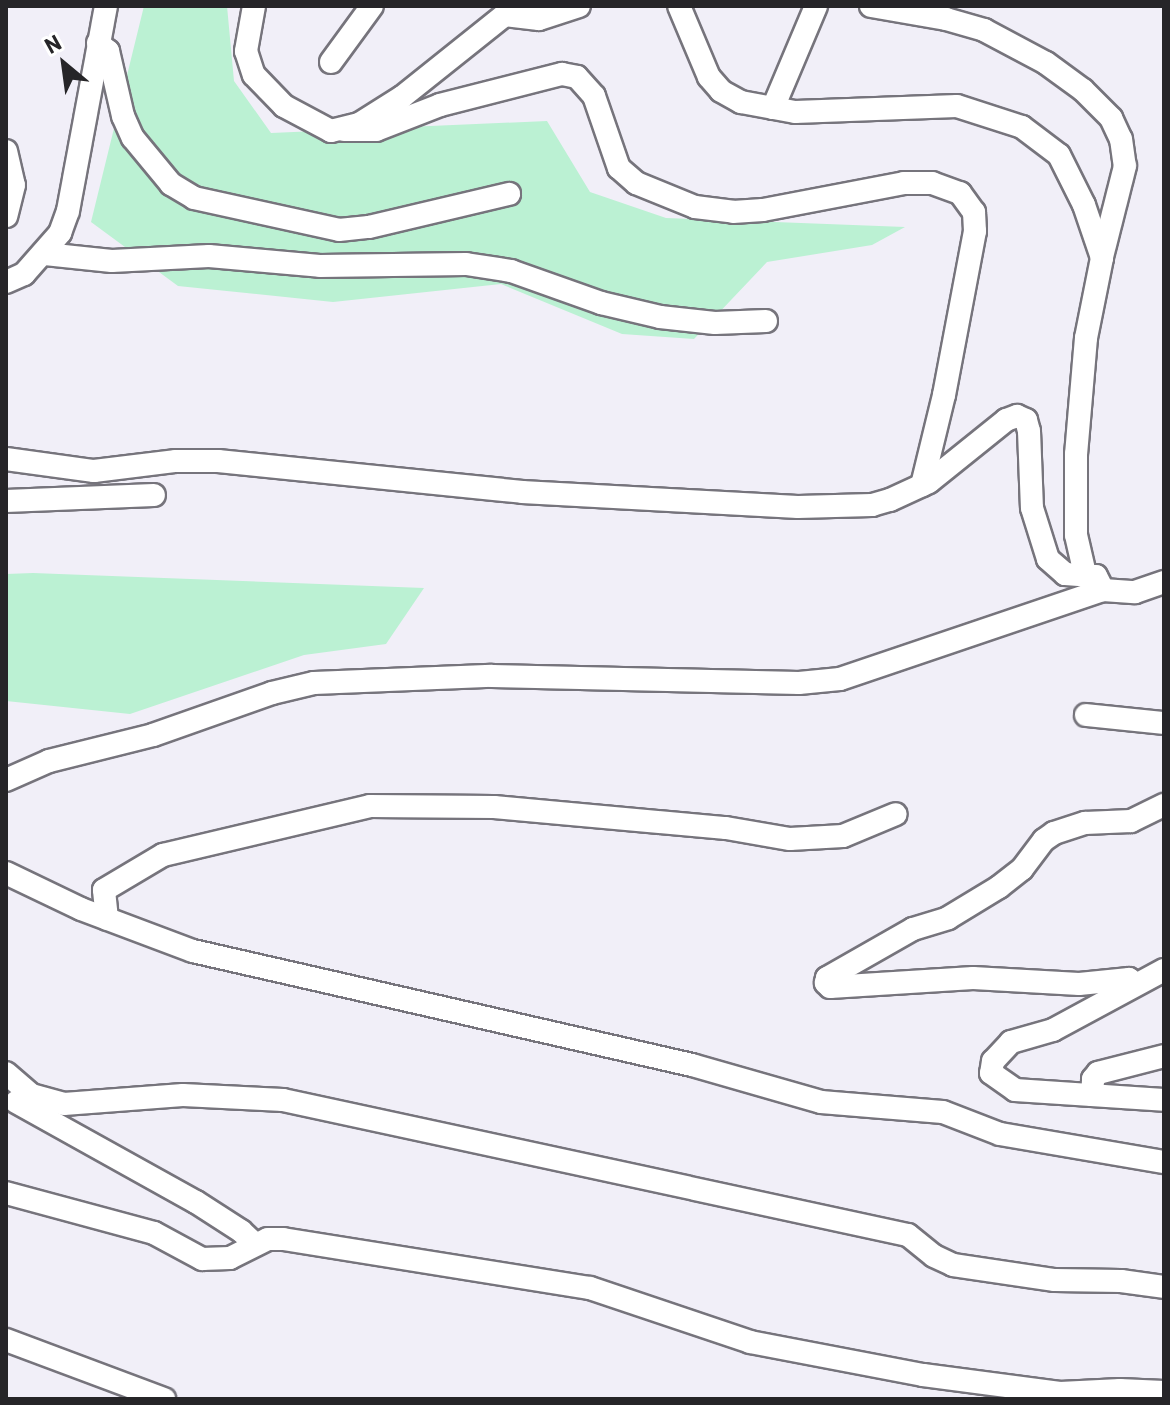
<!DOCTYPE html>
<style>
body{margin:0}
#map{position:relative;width:1170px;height:1405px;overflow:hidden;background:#f1eff8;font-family:Barlow,sans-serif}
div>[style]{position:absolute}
.green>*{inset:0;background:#bbf1d3}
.roads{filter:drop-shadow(2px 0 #76747c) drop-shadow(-2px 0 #76747c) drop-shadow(0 2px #76747c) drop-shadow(0 -2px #76747c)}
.minor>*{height:22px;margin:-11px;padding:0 11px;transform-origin:11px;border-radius:11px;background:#fff}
span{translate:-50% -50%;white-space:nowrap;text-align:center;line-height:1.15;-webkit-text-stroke:8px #fff;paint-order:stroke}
.frame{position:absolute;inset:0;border:8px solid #262528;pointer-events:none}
.north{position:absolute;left:24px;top:24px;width:80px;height:80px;-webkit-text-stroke:6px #fff;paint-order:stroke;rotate:331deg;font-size:22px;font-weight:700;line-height:32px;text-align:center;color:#262528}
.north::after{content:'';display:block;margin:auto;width:28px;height:36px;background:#262528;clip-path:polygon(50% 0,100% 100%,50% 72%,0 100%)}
</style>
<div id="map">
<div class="green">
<div style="clip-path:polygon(144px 6px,227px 6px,234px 81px,271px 133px,547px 121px,590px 192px,666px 218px,905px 227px,872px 245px,767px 262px,694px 339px,622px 334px,501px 284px,333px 302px,178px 286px,91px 222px)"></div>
<div style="clip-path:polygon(33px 573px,424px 588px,386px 644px,304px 655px,130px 714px,6px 701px,6px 574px)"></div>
</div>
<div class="roads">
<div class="minor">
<div style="left:254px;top:6px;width:46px;rotate:100.1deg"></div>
<div style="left:246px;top:51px;width:25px;rotate:72deg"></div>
<div style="left:254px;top:75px;width:43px;rotate:45.9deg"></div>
<div style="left:284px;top:106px;width:53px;rotate:28deg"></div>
<div style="left:331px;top:131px;width:29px;rotate:-14deg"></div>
<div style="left:359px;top:124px;width:51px;rotate:-32.1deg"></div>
<div style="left:402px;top:97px;width:146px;rotate:-38.6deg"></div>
<div style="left:679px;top:6px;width:77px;rotate:67.1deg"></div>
<div style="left:709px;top:77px;width:18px;rotate:49deg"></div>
<div style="left:721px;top:91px;width:23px;rotate:29deg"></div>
<div style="left:741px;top:102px;width:55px;rotate:10.5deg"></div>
<div style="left:795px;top:112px;width:162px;rotate:-2.1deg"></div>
<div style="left:957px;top:106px;width:68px;rotate:17.9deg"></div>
<div style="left:1022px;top:127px;width:46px;rotate:37.1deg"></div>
<div style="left:1059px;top:155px;width:56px;rotate:63.4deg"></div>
<div style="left:1084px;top:205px;width:56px;rotate:71.2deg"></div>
<div style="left:1102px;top:258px;width:82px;rotate:101.3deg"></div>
<div style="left:1086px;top:338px;width:116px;rotate:94.9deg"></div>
<div style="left:1076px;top:454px;width:81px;rotate:90deg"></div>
<div style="left:1076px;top:535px;width:40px;rotate:77deg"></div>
<div style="left:871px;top:6px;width:76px;rotate:9.8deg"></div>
<div style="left:946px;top:19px;width:40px;rotate:16deg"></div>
<div style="left:984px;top:30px;width:70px;rotate:28deg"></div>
<div style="left:1046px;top:63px;width:46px;rotate:36.1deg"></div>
<div style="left:1083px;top:90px;width:40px;rotate:45deg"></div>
<div style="left:1111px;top:118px;width:23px;rotate:65deg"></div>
<div style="left:1121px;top:139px;width:27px;rotate:82deg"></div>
<div style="left:1125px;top:166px;width:94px;rotate:104.2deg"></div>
<div style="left:505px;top:15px;width:34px;rotate:7deg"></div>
<div style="left:539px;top:19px;width:42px;rotate:-18deg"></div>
<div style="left:98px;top:43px;width:13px;rotate:39deg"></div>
<div style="left:108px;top:51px;width:67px;rotate:77deg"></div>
<div style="left:123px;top:116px;width:24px;rotate:66deg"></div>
<div style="left:133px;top:138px;width:60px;rotate:50.4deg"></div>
<div style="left:171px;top:184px;width:27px;rotate:31deg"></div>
<div style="left:194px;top:198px;width:148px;rotate:12.4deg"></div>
<div style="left:339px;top:230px;width:30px;rotate:-6deg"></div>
<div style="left:369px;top:227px;width:144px;rotate:-13.3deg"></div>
<div style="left:331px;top:62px;width:69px;rotate:-53.8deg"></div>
<div style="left:773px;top:108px;width:111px;rotate:-67.1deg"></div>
<div style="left:344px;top:130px;width:32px"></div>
<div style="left:376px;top:130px;width:69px;rotate:-21.3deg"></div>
<div style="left:440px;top:105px;width:126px;rotate:-14.3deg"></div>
<div style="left:562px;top:74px;width:15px;rotate:11deg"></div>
<div style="left:577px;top:77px;width:25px;rotate:48deg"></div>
<div style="left:594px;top:96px;width:76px;rotate:70.9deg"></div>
<div style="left:619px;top:168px;width:23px;rotate:41deg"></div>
<div style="left:636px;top:183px;width:64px;rotate:22.1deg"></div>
<div style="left:695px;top:207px;width:38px;rotate:7deg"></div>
<div style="left:733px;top:212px;width:30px;rotate:-4deg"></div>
<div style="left:763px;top:210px;width:144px;rotate:-10.8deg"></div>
<div style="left:904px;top:183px;width:28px"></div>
<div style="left:932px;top:183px;width:30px;rotate:20deg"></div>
<div style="left:960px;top:193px;width:24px;rotate:54deg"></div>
<div style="left:974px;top:212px;width:19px;rotate:87deg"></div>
<div style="left:975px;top:231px;width:167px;rotate:100.7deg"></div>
<div style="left:944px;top:395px;width:93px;rotate:103.7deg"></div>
<div style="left:6px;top:151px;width:35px;rotate:77deg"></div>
<div style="left:14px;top:185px;width:32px;rotate:104deg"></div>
<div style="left:45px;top:254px;width:67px;rotate:6deg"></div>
<div style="left:112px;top:261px;width:97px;rotate:-3deg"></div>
<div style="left:209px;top:256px;width:111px;rotate:5.1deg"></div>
<div style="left:320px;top:266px;width:146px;rotate:-0.8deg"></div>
<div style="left:466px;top:264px;width:46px;rotate:8.8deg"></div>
<div style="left:511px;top:271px;width:96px;rotate:19.6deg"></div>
<div style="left:601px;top:303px;width:61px;rotate:13.3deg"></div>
<div style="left:660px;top:317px;width:55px;rotate:6.2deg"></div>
<div style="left:715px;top:323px;width:51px;rotate:-2.2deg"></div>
<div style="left:6px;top:282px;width:20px;rotate:-24deg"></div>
<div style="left:24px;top:274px;width:55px;rotate:-48.7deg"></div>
<div style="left:60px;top:233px;width:23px;rotate:-70deg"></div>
<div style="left:68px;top:211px;width:208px;rotate:-79.5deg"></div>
<div style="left:6px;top:459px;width:89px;rotate:7.8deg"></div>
<div style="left:94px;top:471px;width:83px;rotate:-7deg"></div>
<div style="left:176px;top:461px;width:42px"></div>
<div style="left:218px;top:461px;width:306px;rotate:5.8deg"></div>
<div style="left:522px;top:492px;width:276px;rotate:3.1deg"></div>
<div style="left:798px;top:507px;width:74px;rotate:-1.5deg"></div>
<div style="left:872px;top:505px;width:19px;rotate:-16deg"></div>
<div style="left:890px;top:500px;width:43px;rotate:-24.8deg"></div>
<div style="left:929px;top:482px;width:99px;rotate:-38.8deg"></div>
<div style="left:1006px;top:420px;width:12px;rotate:-20deg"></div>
<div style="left:1017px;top:416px;width:10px;rotate:24deg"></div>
<div style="left:1026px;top:420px;width:11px;rotate:75deg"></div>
<div style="left:1029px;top:431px;width:77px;rotate:87.8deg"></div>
<div style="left:1032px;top:508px;width:53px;rotate:72.6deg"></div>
<div style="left:1048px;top:559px;width:23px;rotate:41deg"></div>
<div style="left:1065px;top:574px;width:31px;rotate:4deg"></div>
<div style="left:1096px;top:576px;width:16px;rotate:63deg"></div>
<div style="left:6px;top:501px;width:148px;rotate:-2.3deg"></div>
<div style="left:1086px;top:715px;width:78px;rotate:5.9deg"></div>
<div style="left:6px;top:780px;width:47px;rotate:-23.8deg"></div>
<div style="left:49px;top:761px;width:107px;rotate:-14deg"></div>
<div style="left:153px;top:735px;width:126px;rotate:-19.4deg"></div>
<div style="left:272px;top:693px;width:43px;rotate:-13.4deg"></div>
<div style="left:314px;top:683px;width:178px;rotate:-2.3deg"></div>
<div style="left:492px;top:676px;width:307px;rotate:1.3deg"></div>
<div style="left:799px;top:683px;width:41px;rotate:-5.6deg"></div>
<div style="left:840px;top:679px;width:278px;rotate:-18.7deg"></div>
<div style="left:1103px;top:590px;width:32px;rotate:4deg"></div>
<div style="left:1135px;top:592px;width:31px;rotate:-19deg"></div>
<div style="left:6px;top:873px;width:83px;rotate:25.6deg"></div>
<div style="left:81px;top:909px;width:120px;rotate:20.6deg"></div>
<div style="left:193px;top:951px;width:512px;rotate:12.87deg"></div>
<div style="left:692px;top:1065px;width:134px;rotate:16deg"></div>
<div style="left:821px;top:1102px;width:122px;rotate:4.7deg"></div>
<div style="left:943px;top:1112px;width:61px;rotate:21.1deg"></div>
<div style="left:1000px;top:1134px;width:166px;rotate:9.7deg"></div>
<div style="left:107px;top:919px;width:29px;rotate:-96deg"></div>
<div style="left:104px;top:890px;width:69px;rotate:-30.7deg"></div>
<div style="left:163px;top:855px;width:213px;rotate:-13.3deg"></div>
<div style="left:370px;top:806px;width:124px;rotate:0.5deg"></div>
<div style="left:494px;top:807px;width:233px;rotate:5.2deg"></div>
<div style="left:726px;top:828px;width:65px;rotate:9.8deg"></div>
<div style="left:790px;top:839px;width:53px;rotate:-3.2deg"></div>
<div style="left:843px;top:836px;width:57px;rotate:-22.5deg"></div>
<div style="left:1164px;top:970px;width:126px;rotate:151.6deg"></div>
<div style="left:1053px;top:1030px;width:44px;rotate:164.1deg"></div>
<div style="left:1011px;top:1042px;width:26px;rotate:133deg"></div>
<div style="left:993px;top:1061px;width:12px;rotate:99deg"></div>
<div style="left:991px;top:1073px;width:29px;rotate:35deg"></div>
<div style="left:1015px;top:1090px;width:149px;rotate:3.8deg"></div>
<div style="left:1135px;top:984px;width:8px;rotate:-140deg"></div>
<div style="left:1129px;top:979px;width:50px;rotate:174.3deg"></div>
<div style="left:1079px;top:984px;width:106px;rotate:-176.8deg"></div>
<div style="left:973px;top:978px;width:143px;rotate:176.4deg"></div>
<div style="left:830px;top:987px;width:6px;rotate:-135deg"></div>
<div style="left:826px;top:983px;width:5px;rotate:-79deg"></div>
<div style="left:827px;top:978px;width:99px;rotate:-29.7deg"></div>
<div style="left:913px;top:929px;width:37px;rotate:-17deg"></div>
<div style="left:948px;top:918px;width:60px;rotate:-31.3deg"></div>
<div style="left:999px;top:887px;width:29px;rotate:-38deg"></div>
<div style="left:1022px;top:869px;width:36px;rotate:-53deg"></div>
<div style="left:1044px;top:840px;width:12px;rotate:-35deg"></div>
<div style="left:1054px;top:833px;width:33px;rotate:-18deg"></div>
<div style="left:1085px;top:823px;width:46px;rotate:-2.5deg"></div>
<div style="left:1131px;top:821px;width:37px;rotate:-26deg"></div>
<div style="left:6px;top:1073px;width:33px;rotate:41deg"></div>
<div style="left:31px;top:1095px;width:34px;rotate:15deg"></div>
<div style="left:64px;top:1104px;width:119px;rotate:-4.3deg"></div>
<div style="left:183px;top:1095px;width:100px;rotate:2.9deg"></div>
<div style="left:283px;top:1100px;width:639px;rotate:12.19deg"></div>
<div style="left:908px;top:1235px;width:33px;rotate:39deg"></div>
<div style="left:934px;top:1256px;width:21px;rotate:25deg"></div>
<div style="left:953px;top:1265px;width:103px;rotate:8.4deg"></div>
<div style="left:1055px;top:1280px;width:66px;rotate:0.9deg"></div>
<div style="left:1121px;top:1281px;width:43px;rotate:7.9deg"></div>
<div style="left:1092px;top:1095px;width:16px;rotate:-86deg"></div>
<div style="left:1093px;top:1079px;width:8px;rotate:-50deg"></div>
<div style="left:1098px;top:1073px;width:68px;rotate:-14.4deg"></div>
<div style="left:16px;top:1102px;width:206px;rotate:29.1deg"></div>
<div style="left:196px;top:1202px;width:54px;rotate:32.8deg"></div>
<div style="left:241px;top:1231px;width:19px;rotate:43deg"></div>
<div style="left:6px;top:1193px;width:153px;rotate:15.1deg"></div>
<div style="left:154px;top:1233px;width:55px;rotate:28.4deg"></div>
<div style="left:202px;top:1259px;width:28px;rotate:-2deg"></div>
<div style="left:230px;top:1258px;width:42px;rotate:-26.6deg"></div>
<div style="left:268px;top:1239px;width:15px"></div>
<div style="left:283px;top:1239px;width:311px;rotate:9.1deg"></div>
<div style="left:590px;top:1288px;width:169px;rotate:18.6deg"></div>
<div style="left:750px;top:1342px;width:176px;rotate:10.8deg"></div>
<div style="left:923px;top:1375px;width:138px;rotate:7.5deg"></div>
<div style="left:1060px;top:1393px;width:60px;rotate:-2.9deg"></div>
<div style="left:1120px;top:1390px;width:44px;rotate:2.6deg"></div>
<div style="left:6px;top:1340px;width:169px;rotate:20.5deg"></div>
</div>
</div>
<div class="frame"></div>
<div class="north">N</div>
</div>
